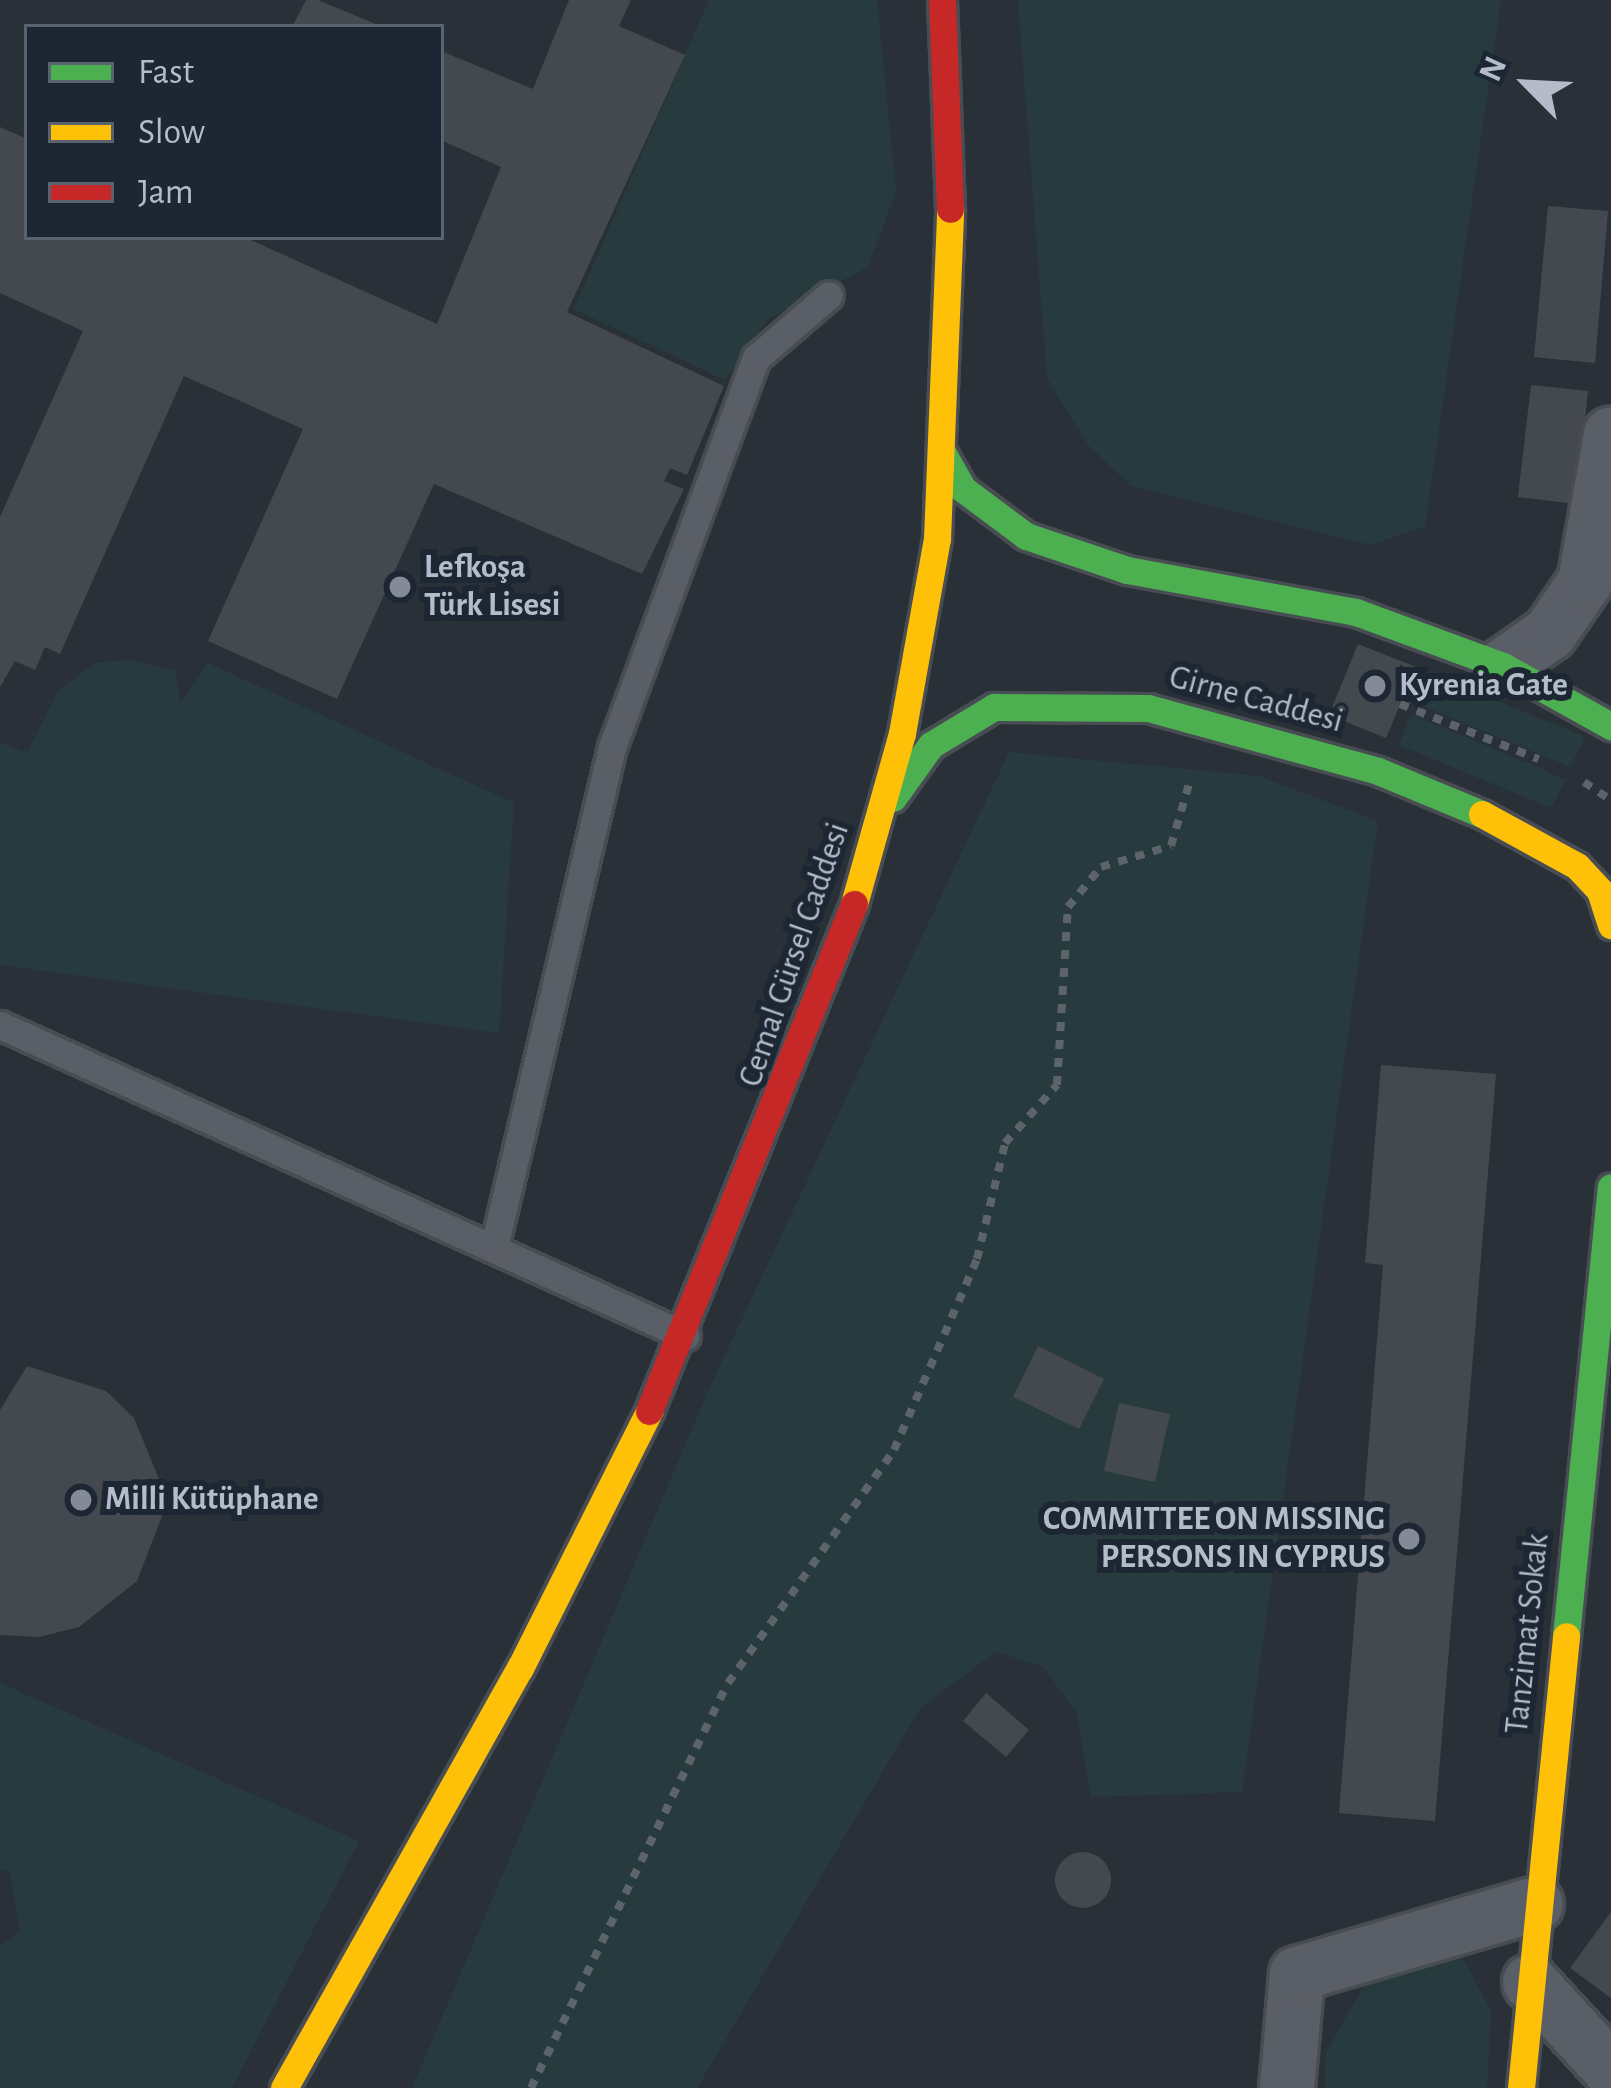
<!DOCTYPE html>
<meta charset="utf-8">
<style>
body{margin:0}
#map{position:relative;width:1611px;height:2088px;overflow:hidden;background:#2a3038;font-family:"Alegreya Sans",sans-serif}
div>[style]{position:absolute}
.green>*{inset:0;background:#273a3e}
.building>*{inset:0;background:#444950}
.round{border-radius:50%}
.path>*{height:8px;margin-top:-4px;transform-origin:0;background:repeating-linear-gradient(90deg,#5d636a 0 9px,transparent 0 18px)}
.roads{filter:drop-shadow(3px 0 #484c53) drop-shadow(-3px 0 #484c53) drop-shadow(0 3px #484c53) drop-shadow(0 -3px #484c53)}
.lane>*{height:27px;margin:-13.5px;padding:0 13.5px;transform-origin:13.5px;border-radius:13.5px;background:#5a5e66}
.street>*{height:54px;margin:-27px;padding:0 27px;transform-origin:27px;border-radius:27px;background:#5a5e66}
.fast>*{height:27px;margin:-13.5px;padding:0 13.5px;transform-origin:13.5px;border-radius:13.5px;background:#4caf50}
.slow>*{height:27px;margin:-13.5px;padding:0 13.5px;transform-origin:13.5px;border-radius:13.5px;background:#ffc107}
.jam>*{height:27px;margin:-13.5px;padding:0 13.5px;transform-origin:13.5px;border-radius:13.5px;background:#c62828}
.dots>*{width:33px;height:33px;translate:-50% -50%;box-sizing:border-box;border:6px solid #1d2633;border-radius:50%}
span{translate:-50% -50%;white-space:nowrap;text-align:center;line-height:1.15;-webkit-text-stroke:12px #1d2633;paint-order:stroke}
.poi-label{font-size:33px;color:#b4bcc9;font-weight:700}
.left{translate:0 -50%;text-align:left}
.right{translate:-100% -50%;text-align:right}
.street-label{font-size:33px;color:#b4bcc9}
.legend{position:absolute;left:24px;top:24px;width:420px;height:216px;box-sizing:border-box;background:#1d2633;border:3px solid #59626f;margin:0;padding:15px 21px;list-style:none;font-size:36px;color:#b4bcc9}
.legend li{display:flex;align-items:center;gap:24px;height:60px}
.legend b{width:60px;border:3px solid #59626f}
.north{position:absolute;left:1467px;top:24px;width:120px;height:120px;-webkit-text-stroke:9px #1d2633;paint-order:stroke;rotate:294deg;font-size:33px;font-weight:700;line-height:48px;text-align:center;color:#b4bcc9}
.north::after{content:'';display:block;margin:auto;width:42px;height:54px;background:#b4bcc9;clip-path:polygon(50% 0,100% 100%,50% 72%,0 100%)}
</style>
<div id="map">
<div class="green">
<div style="clip-path:polygon(709px 0,877px 0,896px 192px,868px 267px,768px 319px,725px 380px,574px 309px)"></div>
<div style="clip-path:polygon(1018px 0,1501px 0,1425px 526px,1371px 545px,1131px 486px,1088px 445px,1047px 378px)"></div>
<div style="clip-path:polygon(130px 660px,176px 671px,180px 704px,208px 663px,514px 803px,499px 1033px,0 965px,0 742px,27px 753px,58px 691px,95px 663px)"></div>
<div style="clip-path:polygon(1428px 672px,1585px 737px,1570px 767px,1416px 703px)"></div>
<div style="clip-path:polygon(1411px 714px,1540px 768px,1566px 780px,1551px 808px,1399px 745px)"></div>
<div style="clip-path:polygon(1009px 752px,1259px 776px,1378px 821px,1242px 1792px,1091px 1797px,1077px 1713px,1043px 1667px,996px 1652px,920px 1708px,697px 2088px,412px 2088px,708px 1391px)"></div>
<div style="clip-path:polygon(0 1683px,359px 1841px,232px 2088px,0 2088px,0 1946px,20px 1932px,10px 1872px,0 1869px)"></div>
<div style="clip-path:polygon(1463px 1958px,1491px 2011px,1487px 2088px,1325px 2088px,1326px 2052px,1377px 1963px)"></div>
</div>
<div class="building">
<div style="clip-path:polygon(306px 0,318px 0,383px 27px,292px 27px)"></div>
<div style="clip-path:polygon(569px 0,631px 0,619px 26px,685px 55px,567px 312px,724px 386px,687px 475px,670px 468px,664px 481px,684px 489px,642px 574px,434px 484px,337px 699px,208px 641px,303px 429px,184px 376px,60px 654px,45px 647px,35px 670px,15px 661px,0 687px,0 517px,83px 331px,0 293px,0 127px,27px 139px,27px 237px,244px 237px,437px 324px,501px 167px,441px 140px,441px 51px,533px 89px)"></div>
<div style="clip-path:polygon(1548px 206px,1608px 211px,1595px 363px,1534px 357px)"></div>
<div style="clip-path:polygon(1531px 385px,1588px 391px,1576px 504px,1518px 497px)"></div>
<div style="clip-path:polygon(1358px 644px,1416px 667px,1386px 738px,1329px 715px)"></div>
<div style="clip-path:polygon(1381px 1065px,1496px 1074px,1435px 1821px,1339px 1813px,1383px 1265px,1365px 1263px)"></div>
<div style="clip-path:polygon(1038px 1346px,1104px 1379px,1079px 1429px,1013px 1397px)"></div>
<div style="clip-path:polygon(27px 1366px,106px 1391px,134px 1418px,161px 1484px,162px 1516px,137px 1581px,79px 1627px,39px 1637px,0 1635px,0 1410px)"></div>
<div style="clip-path:polygon(1119px 1403px,1170px 1414px,1155px 1482px,1104px 1471px)"></div>
<div style="clip-path:polygon(986px 1693px,1029px 1730px,1006px 1757px,963px 1721px)"></div>
<div class="round" style="left:1055px;top:1852px;width:56px;height:56px"></div>
<div style="clip-path:polygon(1611px 1912px,1611px 1998px,1570px 1968px)"></div>
</div>
<div class="path">
<div style="left:1400px;top:704px;width:149px;rotate:21.7deg"></div>
<div style="left:1584px;top:782px;width:32px;rotate:34deg"></div>
<div style="left:531px;top:2088px;width:450px;rotate:-64.1deg"></div>
<div style="left:728px;top:1683px;width:286px;rotate:-54.5deg"></div>
<div style="left:894px;top:1450px;width:208px;rotate:-66.5deg"></div>
<div style="left:977px;top:1259px;width:119px;rotate:-76.4deg"></div>
<div style="left:1005px;top:1143px;width:78px;rotate:-48.1deg"></div>
<div style="left:1057px;top:1085px;width:178px;rotate:-86.5deg"></div>
<div style="left:1068px;top:907px;width:52px;rotate:-50.5deg"></div>
<div style="left:1101px;top:867px;width:73px;rotate:-16.7deg"></div>
<div style="left:1171px;top:846px;width:72px;rotate:-73.8deg"></div>
</div>
<div class="roads">
<div class="lane">
<div style="left:0;top:1025px;width:753px;rotate:24.39deg"></div>
<div style="left:494px;top:1247px;width:514px;rotate:-76.72deg"></div>
<div style="left:612px;top:747px;width:415px;rotate:-69.7deg"></div>
<div style="left:756px;top:358px;width:96px;rotate:-40.8deg"></div>
</div>
<div class="street">
<div style="left:1503px;top:666px;width:57px;rotate:-35.1deg"></div>
<div style="left:1550px;top:633px;width:62px;rotate:-55.5deg"></div>
<div style="left:1585px;top:582px;width:150px;rotate:-80deg"></div>
<div style="left:1530px;top:1982px;width:120px;rotate:47.4deg"></div>
<div style="left:1287px;top:2088px;width:114px;rotate:-85deg"></div>
<div style="left:1297px;top:1974px;width:249px;rotate:-16.3deg"></div>
</div>
<div class="fast">
<div style="left:943px;top:454px;width:40px;rotate:60.3deg"></div>
<div style="left:963px;top:489px;width:79px;rotate:36.7deg"></div>
<div style="left:1026px;top:536px;width:107px;rotate:18.6deg"></div>
<div style="left:1127px;top:570px;width:233px;rotate:10.4deg"></div>
<div style="left:1356px;top:612px;width:157px;rotate:20.2deg"></div>
<div style="left:1503px;top:666px;width:124px;rotate:29.1deg"></div>
<div style="left:893px;top:798px;width:65px;rotate:-54.4deg"></div>
<div style="left:931px;top:745px;width:74px;rotate:-31.1deg"></div>
<div style="left:994px;top:707px;width:154px;rotate:0.4deg"></div>
<div style="left:1148px;top:708px;width:238px;rotate:15.3deg"></div>
<div style="left:1378px;top:771px;width:113px;rotate:22.5deg"></div>
<div style="left:1566px;top:1636px;width:451px;rotate:-84.3deg"></div>
</div>
<div class="slow">
<div style="left:1482px;top:814px;width:108px;rotate:28.7deg"></div>
<div style="left:1577px;top:866px;width:34px;rotate:47deg"></div>
<div style="left:1600px;top:891px;width:36px;rotate:72deg"></div>
<div style="left:854px;top:904px;width:178px;rotate:-74.3deg"></div>
<div style="left:902px;top:733px;width:197px;rotate:-79.8deg"></div>
<div style="left:937px;top:539px;width:330px;rotate:-87.7deg"></div>
<div style="left:284px;top:2088px;width:482px;rotate:-60.7deg"></div>
<div style="left:520px;top:1668px;width:288px;rotate:-63.3deg"></div>
<div style="left:1521px;top:2088px;width:454px;rotate:-84.3deg"></div>
</div>
<div class="jam">
<div style="left:942px;top:0;width:209px;rotate:87.8deg"></div>
<div style="left:649px;top:1411px;width:547px;rotate:-67.98deg"></div>
</div>
</div>
<div class="dots">
<div style="left:400px;top:587px;background:#848b96"></div>
<div style="left:1375px;top:686px;background:#848b96"></div>
<div style="left:81px;top:1500px;background:#848b96"></div>
<div style="left:1409px;top:1539px;background:#848b96"></div>
</div>
<div class="poi-label">
<span class="left" style="left:424px;top:587px">Lefkoşa<br>Türk Lisesi</span>
<span class="left" style="left:1399px;top:686px">Kyrenia Gate</span>
<span class="left" style="left:105px;top:1500px">Milli Kütüphane</span>
<span class="right" style="left:1385px;top:1539px">COMMITTEE ON MISSING<br>PERSONS IN CYPRUS</span>
</div>
<div class="street-label">
<span style="left:1256px;top:700px;rotate:15deg">Girne Caddesi</span>
<span style="left:795px;top:955px;rotate:-71deg">Cemal Gürsel Caddesi</span>
<span style="left:1528px;top:1634px;rotate:-84deg">Tanzimat Sokak</span>
</div>
<ul class="legend">
<li><b style="height:15px;background:#4caf50"></b>Fast</li>
<li><b style="height:15px;background:#ffc107"></b>Slow</li>
<li><b style="height:15px;background:#c62828"></b>Jam</li>
</ul>
<div class="north">N</div>
</div>
